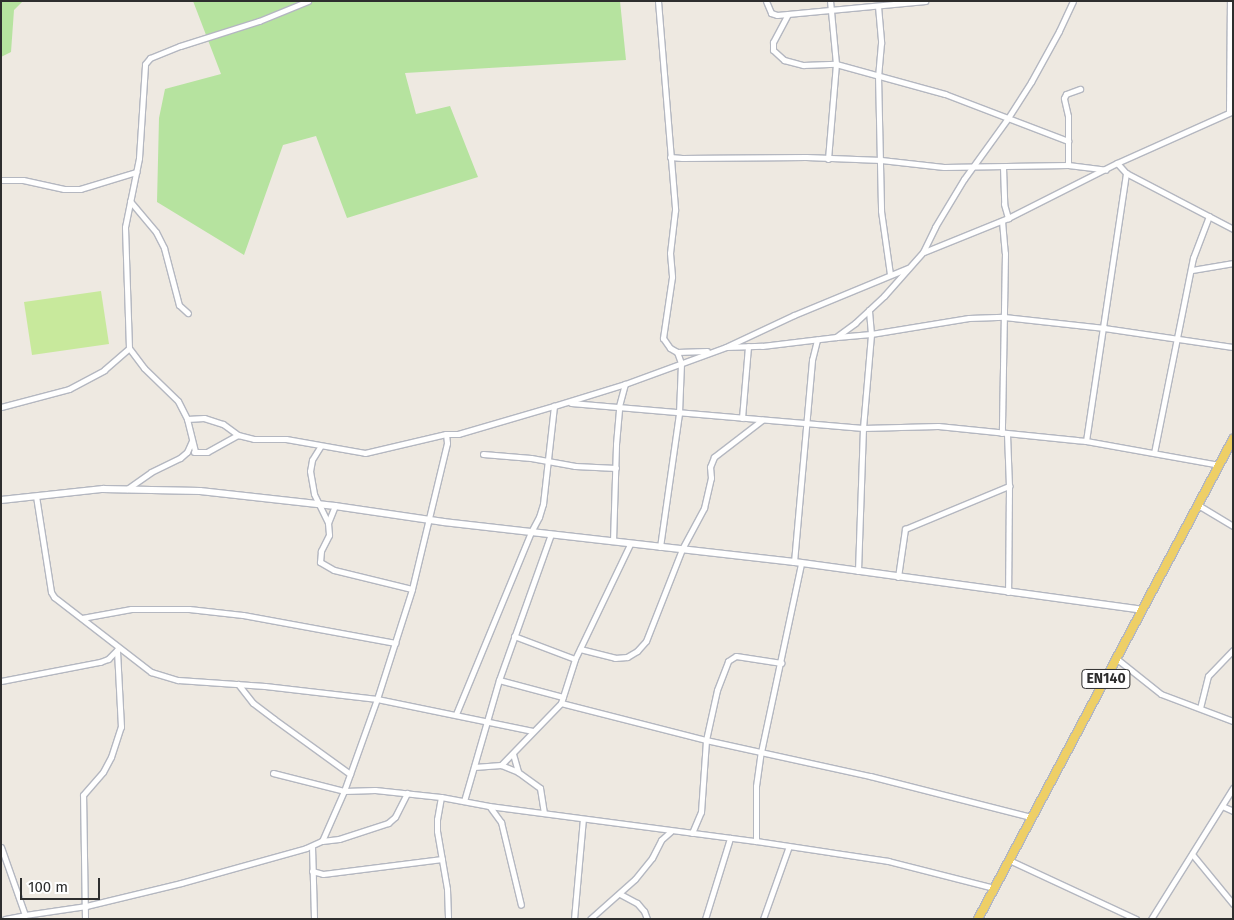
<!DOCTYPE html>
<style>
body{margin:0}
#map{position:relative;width:1234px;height:920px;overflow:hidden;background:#eee9e1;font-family:"Fira Sans",sans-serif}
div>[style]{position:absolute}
.green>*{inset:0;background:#b6e39f}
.pitch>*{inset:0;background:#c8e99c}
.roads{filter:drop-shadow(1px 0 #b4b7c0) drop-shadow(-1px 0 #b4b7c0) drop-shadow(0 1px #b4b7c0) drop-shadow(0 -1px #b4b7c0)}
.minor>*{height:5px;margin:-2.5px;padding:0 2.5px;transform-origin:2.5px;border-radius:2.5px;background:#fff}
.tertiary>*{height:6px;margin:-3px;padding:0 3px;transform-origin:3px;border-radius:3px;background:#fff}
.primary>*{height:8px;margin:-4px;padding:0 4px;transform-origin:4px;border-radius:4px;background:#eecf66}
span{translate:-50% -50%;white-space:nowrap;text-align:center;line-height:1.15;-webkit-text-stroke:4px #fff;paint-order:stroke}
.shield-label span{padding:1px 4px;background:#fff;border:1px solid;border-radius:4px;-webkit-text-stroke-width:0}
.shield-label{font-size:14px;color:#2e2e2e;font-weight:700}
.frame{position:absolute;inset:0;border:2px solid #2e2e2e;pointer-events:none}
.scale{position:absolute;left:20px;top:878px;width:80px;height:22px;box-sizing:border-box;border:2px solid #2e2e2e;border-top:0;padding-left:6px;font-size:15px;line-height:18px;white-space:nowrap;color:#2e2e2e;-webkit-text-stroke:4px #fff;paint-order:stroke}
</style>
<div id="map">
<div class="green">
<div style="clip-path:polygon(1px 1px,23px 1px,14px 10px,11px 52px,1px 57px)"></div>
<div style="clip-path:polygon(193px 1px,620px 1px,626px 60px,405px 73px,416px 114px,450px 106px,478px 177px,347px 218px,316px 136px,283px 145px,244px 255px,157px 202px,159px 118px,165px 89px,221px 74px)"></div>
</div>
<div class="pitch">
<div style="clip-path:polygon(101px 291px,109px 344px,32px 355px,24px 302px)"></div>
</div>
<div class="roads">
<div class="minor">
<div style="left:658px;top:1px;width:210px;rotate:85.3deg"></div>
<div style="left:675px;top:210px;width:43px;rotate:96.6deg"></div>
<div style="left:670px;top:253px;width:24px;rotate:85deg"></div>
<div style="left:672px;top:277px;width:62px;rotate:98.4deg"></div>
<div style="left:663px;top:338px;width:12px;rotate:55deg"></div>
<div style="left:670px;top:348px;width:8px;rotate:30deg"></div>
<div style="left:677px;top:352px;width:30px;rotate:-2deg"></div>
<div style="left:766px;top:1px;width:13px;rotate:67deg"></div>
<div style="left:771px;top:13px;width:6px;rotate:18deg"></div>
<div style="left:777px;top:15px;width:149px;rotate:-5.4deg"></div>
<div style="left:878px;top:6px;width:37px;rotate:85deg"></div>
<div style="left:881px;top:43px;width:32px;rotate:95deg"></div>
<div style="left:878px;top:75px;width:136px;rotate:88.7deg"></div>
<div style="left:881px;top:211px;width:64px;rotate:81.9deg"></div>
<div style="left:788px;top:14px;width:32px;rotate:118deg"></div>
<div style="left:773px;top:42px;width:8px;rotate:90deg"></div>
<div style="left:773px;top:50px;width:15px;rotate:42deg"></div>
<div style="left:784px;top:60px;width:20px;rotate:15deg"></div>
<div style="left:803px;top:65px;width:33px;rotate:-2deg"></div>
<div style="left:836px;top:64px;width:113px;rotate:15.4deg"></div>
<div style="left:945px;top:94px;width:132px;rotate:20.9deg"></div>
<div style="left:1229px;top:112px;width:111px;rotate:-89.5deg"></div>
<div style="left:670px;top:157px;width:12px;rotate:5deg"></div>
<div style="left:682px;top:158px;width:124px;rotate:-0.5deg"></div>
<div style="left:806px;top:157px;width:75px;rotate:2.3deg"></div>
<div style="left:881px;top:160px;width:63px;rotate:6.3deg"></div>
<div style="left:944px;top:167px;width:124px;rotate:-0.9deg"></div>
<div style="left:1068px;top:165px;width:38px;rotate:7deg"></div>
<div style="left:828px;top:159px;width:95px;rotate:-85.2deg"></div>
<div style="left:836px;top:64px;width:63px;rotate:-95.4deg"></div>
<div style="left:1117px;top:163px;width:13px;rotate:48deg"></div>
<div style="left:1126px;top:173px;width:121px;rotate:27.6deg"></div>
<div style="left:1068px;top:165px;width:49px;rotate:-90deg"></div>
<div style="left:1068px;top:116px;width:18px;rotate:-103deg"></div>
<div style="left:1064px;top:98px;width:4px;rotate:-63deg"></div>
<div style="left:1066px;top:94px;width:15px;rotate:-20deg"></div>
<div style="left:1003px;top:167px;width:37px;rotate:88deg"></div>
<div style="left:1004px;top:204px;width:15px;rotate:74deg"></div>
<div style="left:1px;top:180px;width:22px"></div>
<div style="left:23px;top:180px;width:42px;rotate:12.4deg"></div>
<div style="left:64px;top:189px;width:16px"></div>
<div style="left:80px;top:189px;width:59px;rotate:-16.9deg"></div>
<div style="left:130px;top:201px;width:40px;rotate:50deg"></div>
<div style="left:156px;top:232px;width:18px;rotate:63deg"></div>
<div style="left:164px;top:248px;width:59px;rotate:75.3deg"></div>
<div style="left:179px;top:305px;width:12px;rotate:42deg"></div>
<div style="left:1002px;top:221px;width:32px;rotate:85deg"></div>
<div style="left:1005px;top:253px;width:180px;rotate:91deg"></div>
<div style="left:924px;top:252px;width:91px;rotate:-22deg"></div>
<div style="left:1008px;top:218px;width:122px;rotate:-26.8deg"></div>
<div style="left:1117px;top:163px;width:127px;rotate:-24.1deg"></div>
<div style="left:1192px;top:270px;width:42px;rotate:-9.7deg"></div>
<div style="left:837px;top:337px;width:34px;rotate:-5deg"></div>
<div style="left:871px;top:334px;width:99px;rotate:-9.3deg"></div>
<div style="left:969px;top:318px;width:35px;rotate:-2deg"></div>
<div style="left:1004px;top:317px;width:101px;rotate:6.3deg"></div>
<div style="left:1104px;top:328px;width:130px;rotate:8.4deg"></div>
<div style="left:728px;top:346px;width:73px;rotate:-25.2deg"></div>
<div style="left:794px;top:315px;width:123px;rotate:-22.4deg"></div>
<div style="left:129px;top:348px;width:25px;rotate:53deg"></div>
<div style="left:144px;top:368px;width:47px;rotate:44.1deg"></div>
<div style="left:178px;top:401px;width:20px;rotate:63deg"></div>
<div style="left:187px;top:419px;width:34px;rotate:76deg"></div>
<div style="left:571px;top:403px;width:293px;rotate:4.9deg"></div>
<div style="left:863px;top:428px;width:75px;rotate:-1.5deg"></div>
<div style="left:938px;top:426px;width:149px;rotate:5.8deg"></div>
<div style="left:1086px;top:441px;width:135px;rotate:10.2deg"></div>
<div style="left:1px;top:407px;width:70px;rotate:-14.8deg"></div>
<div style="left:69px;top:389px;width:40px;rotate:-28deg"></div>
<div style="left:104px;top:370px;width:33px;rotate:-41deg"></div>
<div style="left:129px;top:348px;width:121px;rotate:-91.9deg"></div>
<div style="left:125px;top:227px;width:70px;rotate:-78.5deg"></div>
<div style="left:139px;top:158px;width:94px;rotate:-86.3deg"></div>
<div style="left:145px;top:64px;width:8px;rotate:-50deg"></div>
<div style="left:150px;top:58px;width:32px;rotate:-22deg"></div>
<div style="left:180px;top:46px;width:83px;rotate:-17.6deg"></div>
<div style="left:259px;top:21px;width:53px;rotate:-22.2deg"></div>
<div style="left:742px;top:418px;width:72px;rotate:-85.2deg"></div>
<div style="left:187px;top:419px;width:17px;rotate:-3deg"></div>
<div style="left:204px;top:418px;width:20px;rotate:18deg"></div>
<div style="left:223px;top:424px;width:19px;rotate:36deg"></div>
<div style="left:238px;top:435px;width:16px;rotate:14deg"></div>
<div style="left:254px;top:439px;width:32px"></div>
<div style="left:286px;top:439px;width:80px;rotate:10deg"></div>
<div style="left:365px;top:453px;width:83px;rotate:-13.2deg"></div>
<div style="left:446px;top:434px;width:12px"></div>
<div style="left:458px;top:434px;width:100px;rotate:-16.3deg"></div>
<div style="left:1007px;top:434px;width:52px;rotate:87.8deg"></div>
<div style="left:1009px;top:486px;width:106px;rotate:90.5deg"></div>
<div style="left:1086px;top:441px;width:271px;rotate:-81.5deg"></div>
<div style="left:320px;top:447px;width:15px;rotate:122deg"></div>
<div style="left:312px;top:460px;width:11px;rotate:100deg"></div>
<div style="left:310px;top:471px;width:23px;rotate:80deg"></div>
<div style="left:314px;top:494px;width:32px;rotate:64deg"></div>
<div style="left:328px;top:523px;width:12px;rotate:85deg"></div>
<div style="left:329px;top:535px;width:18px;rotate:117deg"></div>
<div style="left:321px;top:551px;width:11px;rotate:95deg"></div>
<div style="left:320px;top:562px;width:16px;rotate:30deg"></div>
<div style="left:334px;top:570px;width:80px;rotate:13.7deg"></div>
<div style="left:194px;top:452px;width:13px"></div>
<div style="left:207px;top:452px;width:35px;rotate:-29deg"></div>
<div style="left:1154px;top:453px;width:199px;rotate:-78.7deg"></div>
<div style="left:1193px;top:258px;width:45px;rotate:-69.1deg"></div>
<div style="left:483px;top:454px;width:48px;rotate:4.8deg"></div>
<div style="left:531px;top:458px;width:45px;rotate:10.3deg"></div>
<div style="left:575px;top:466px;width:41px;rotate:2.8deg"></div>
<div style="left:127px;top:489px;width:29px;rotate:-35deg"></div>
<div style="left:151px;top:472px;width:32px;rotate:-26deg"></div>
<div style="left:180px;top:458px;width:9px;rotate:-41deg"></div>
<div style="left:187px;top:452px;width:12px;rotate:-66deg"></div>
<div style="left:36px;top:496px;width:97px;rotate:81.1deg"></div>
<div style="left:51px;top:592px;width:6px;rotate:59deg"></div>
<div style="left:54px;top:597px;width:123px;rotate:37.7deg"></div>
<div style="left:151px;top:672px;width:28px;rotate:17deg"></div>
<div style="left:178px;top:680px;width:87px;rotate:3.9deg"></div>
<div style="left:265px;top:686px;width:113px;rotate:6.6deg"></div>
<div style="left:377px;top:699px;width:159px;rotate:11.6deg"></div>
<div style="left:1198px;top:505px;width:41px;rotate:31deg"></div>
<div style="left:328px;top:523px;width:18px;rotate:-68deg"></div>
<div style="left:613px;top:541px;width:97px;rotate:-88.2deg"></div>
<div style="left:616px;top:444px;width:38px;rotate:-85deg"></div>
<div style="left:619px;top:406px;width:23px;rotate:-75deg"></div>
<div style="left:660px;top:547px;width:135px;rotate:-81.9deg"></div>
<div style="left:679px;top:413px;width:50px;rotate:-87.7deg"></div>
<div style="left:681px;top:363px;width:12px;rotate:-110deg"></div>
<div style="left:794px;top:562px;width:203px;rotate:-84.9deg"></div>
<div style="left:812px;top:360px;width:21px;rotate:-76deg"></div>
<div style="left:858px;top:571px;width:143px;rotate:-88deg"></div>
<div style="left:863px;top:428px;width:94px;rotate:-85.1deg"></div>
<div style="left:871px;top:334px;width:24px;rotate:-95deg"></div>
<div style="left:898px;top:577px;width:49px;rotate:-81.7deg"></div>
<div style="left:905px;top:529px;width:113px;rotate:-22.5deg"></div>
<div style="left:82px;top:618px;width:50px;rotate:-10.4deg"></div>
<div style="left:131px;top:609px;width:58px"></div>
<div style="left:189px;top:609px;width:54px;rotate:6.3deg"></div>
<div style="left:243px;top:615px;width:155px;rotate:10.4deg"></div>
<div style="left:514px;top:636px;width:65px;rotate:20.7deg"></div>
<div style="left:580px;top:649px;width:36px;rotate:14deg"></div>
<div style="left:615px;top:658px;width:12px;rotate:-5deg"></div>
<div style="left:627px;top:657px;width:12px;rotate:-31deg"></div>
<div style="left:637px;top:651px;width:13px;rotate:-48deg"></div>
<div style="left:646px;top:641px;width:99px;rotate:-68.6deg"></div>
<div style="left:682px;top:549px;width:47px;rotate:-61.8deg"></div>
<div style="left:704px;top:508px;width:31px;rotate:-77deg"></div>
<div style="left:711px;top:478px;width:11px;rotate:-95deg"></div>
<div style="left:710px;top:467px;width:11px;rotate:-68deg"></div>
<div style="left:714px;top:457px;width:61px;rotate:-37.6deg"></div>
<div style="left:1117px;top:659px;width:56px;rotate:38.5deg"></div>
<div style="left:1161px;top:694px;width:77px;rotate:20.6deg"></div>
<div style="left:499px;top:680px;width:66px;rotate:14.9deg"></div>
<div style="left:1px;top:681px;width:101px;rotate:-10.9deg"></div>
<div style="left:100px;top:662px;width:9px;rotate:-21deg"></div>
<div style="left:108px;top:659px;width:14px;rotate:-45deg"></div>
<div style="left:238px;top:684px;width:24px;rotate:52deg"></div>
<div style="left:253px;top:703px;width:26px;rotate:37deg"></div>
<div style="left:274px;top:719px;width:94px;rotate:35.9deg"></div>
<div style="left:561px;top:703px;width:150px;rotate:14.3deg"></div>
<div style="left:706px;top:740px;width:168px;rotate:12.4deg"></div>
<div style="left:870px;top:776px;width:166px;rotate:14.3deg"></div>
<div style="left:1200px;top:708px;width:33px;rotate:-76deg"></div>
<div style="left:1208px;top:676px;width:36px;rotate:-46deg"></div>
<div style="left:456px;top:714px;width:197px;rotate:-67.6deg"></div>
<div style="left:531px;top:532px;width:17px;rotate:-62deg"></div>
<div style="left:539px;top:517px;width:14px;rotate:-73deg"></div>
<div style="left:543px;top:504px;width:99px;rotate:-83.6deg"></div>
<div style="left:554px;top:406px;width:74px;rotate:-17.2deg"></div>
<div style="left:625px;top:384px;width:108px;rotate:-20.1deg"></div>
<div style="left:726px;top:347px;width:36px;rotate:-2deg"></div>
<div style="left:762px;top:346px;width:75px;rotate:-6.9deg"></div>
<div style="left:836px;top:337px;width:24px;rotate:-36deg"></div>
<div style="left:855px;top:323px;width:40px;rotate:-43deg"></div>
<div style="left:884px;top:296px;width:59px;rotate:-48.4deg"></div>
<div style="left:923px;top:252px;width:28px;rotate:-64deg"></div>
<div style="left:935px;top:227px;width:56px;rotate:-58.9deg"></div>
<div style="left:964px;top:179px;width:75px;rotate:-54.2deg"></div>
<div style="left:1008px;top:118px;width:43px;rotate:-57.4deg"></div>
<div style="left:1031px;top:82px;width:58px;rotate:-61.2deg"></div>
<div style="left:1059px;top:31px;width:33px;rotate:-65deg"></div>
<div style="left:513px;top:754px;width:19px;rotate:74deg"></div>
<div style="left:501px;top:765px;width:18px;rotate:22deg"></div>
<div style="left:518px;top:772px;width:27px;rotate:36deg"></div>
<div style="left:540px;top:788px;width:25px;rotate:81deg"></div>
<div style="left:474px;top:767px;width:27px;rotate:-4deg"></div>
<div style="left:501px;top:765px;width:86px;rotate:-45.9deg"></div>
<div style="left:561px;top:703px;width:46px;rotate:-72.3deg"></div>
<div style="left:575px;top:659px;width:127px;rotate:-64.4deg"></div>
<div style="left:273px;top:773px;width:73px;rotate:14.2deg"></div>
<div style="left:344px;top:791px;width:31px;rotate:-2deg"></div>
<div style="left:375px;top:790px;width:66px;rotate:6.1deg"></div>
<div style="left:441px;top:797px;width:49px;rotate:10.6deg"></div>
<div style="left:489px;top:806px;width:269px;rotate:7.5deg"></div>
<div style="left:756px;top:841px;width:134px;rotate:8.6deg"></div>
<div style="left:888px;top:861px;width:109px;rotate:14.3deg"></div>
<div style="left:441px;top:797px;width:22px;rotate:100deg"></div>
<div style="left:437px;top:819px;width:12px;rotate:90deg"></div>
<div style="left:437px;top:831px;width:59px;rotate:80.2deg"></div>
<div style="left:447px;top:889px;width:30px;rotate:88deg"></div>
<div style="left:464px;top:801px;width:126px;rotate:-73.9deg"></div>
<div style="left:499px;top:680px;width:155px;rotate:-70.4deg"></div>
<div style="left:1222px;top:806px;width:12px;rotate:24deg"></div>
<div style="left:490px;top:807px;width:19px;rotate:54deg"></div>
<div style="left:501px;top:822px;width:85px;rotate:76.5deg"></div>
<div style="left:692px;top:833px;width:23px;rotate:-67deg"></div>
<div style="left:701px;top:812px;width:72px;rotate:-86deg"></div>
<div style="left:706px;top:740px;width:51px;rotate:-77.6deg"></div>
<div style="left:717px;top:690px;width:31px;rotate:-69deg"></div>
<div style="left:728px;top:661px;width:9px;rotate:-32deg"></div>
<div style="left:736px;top:656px;width:46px;rotate:8.8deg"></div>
<div style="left:322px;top:841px;width:17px;rotate:-7deg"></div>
<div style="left:339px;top:839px;width:52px;rotate:-18.1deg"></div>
<div style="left:388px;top:823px;width:9px;rotate:-41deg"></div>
<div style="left:395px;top:817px;width:27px;rotate:-63deg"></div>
<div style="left:756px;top:841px;width:55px;rotate:-90deg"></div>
<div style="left:756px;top:786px;width:34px;rotate:-82deg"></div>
<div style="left:761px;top:752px;width:192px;rotate:-78deg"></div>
<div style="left:312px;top:846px;width:73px;rotate:88.4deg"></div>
<div style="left:1px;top:847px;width:72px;rotate:70.6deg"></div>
<div style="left:25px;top:915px;width:62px;rotate:-8.4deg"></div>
<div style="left:86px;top:906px;width:98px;rotate:-13.6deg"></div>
<div style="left:181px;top:883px;width:130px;rotate:-15.6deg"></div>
<div style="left:306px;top:848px;width:17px;rotate:-24deg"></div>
<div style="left:322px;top:841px;width:55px;rotate:-66.3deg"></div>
<div style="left:344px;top:791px;width:98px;rotate:-70.3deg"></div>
<div style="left:377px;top:699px;width:115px;rotate:-72.3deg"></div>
<div style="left:412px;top:589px;width:150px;rotate:-76.5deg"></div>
<div style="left:447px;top:443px;width:9px;rotate:-96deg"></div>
<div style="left:1192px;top:854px;width:65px;rotate:50.6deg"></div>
<div style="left:1009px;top:860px;width:140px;rotate:24.9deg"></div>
<div style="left:312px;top:871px;width:11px;rotate:15deg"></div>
<div style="left:323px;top:874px;width:120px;rotate:-7.2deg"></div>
<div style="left:620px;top:894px;width:19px;rotate:28deg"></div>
<div style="left:637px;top:903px;width:11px;rotate:49deg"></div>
<div style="left:644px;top:911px;width:9px;rotate:69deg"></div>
<div style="left:5px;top:919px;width:20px;rotate:-11deg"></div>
<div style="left:85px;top:919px;width:124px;rotate:-90.9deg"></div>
<div style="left:83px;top:795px;width:30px;rotate:-49deg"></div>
<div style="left:103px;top:772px;width:17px;rotate:-62deg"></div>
<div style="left:111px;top:757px;width:32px;rotate:-72deg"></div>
<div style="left:121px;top:727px;width:77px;rotate:-93deg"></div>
<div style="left:574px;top:919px;width:100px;rotate:-84.9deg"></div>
<div style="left:590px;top:919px;width:60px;rotate:-41.6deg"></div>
<div style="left:635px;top:879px;width:27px;rotate:-51deg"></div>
<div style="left:652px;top:858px;width:20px;rotate:-63deg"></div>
<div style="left:661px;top:840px;width:13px;rotate:-42deg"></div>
<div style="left:705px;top:919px;width:85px;rotate:-72.8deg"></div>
<div style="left:763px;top:919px;width:77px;rotate:-70.4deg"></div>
<div style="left:1151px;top:919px;width:155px;rotate:-58deg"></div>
</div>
<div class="tertiary">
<div style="left:1px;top:500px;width:103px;rotate:-6.2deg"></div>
<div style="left:103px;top:489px;width:97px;rotate:1.2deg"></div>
<div style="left:200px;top:491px;width:136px;rotate:6.3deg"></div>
<div style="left:335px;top:506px;width:110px;rotate:8.4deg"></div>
<div style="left:444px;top:522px;width:352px;rotate:6.5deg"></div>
<div style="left:794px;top:562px;width:352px;rotate:7.8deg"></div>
</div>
<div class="primary">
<div style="left:978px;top:919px;width:544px;rotate:-62.02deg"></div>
</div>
</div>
<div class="shield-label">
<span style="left:1106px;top:679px">EN140</span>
</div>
<div class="frame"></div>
<div class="scale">100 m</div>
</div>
